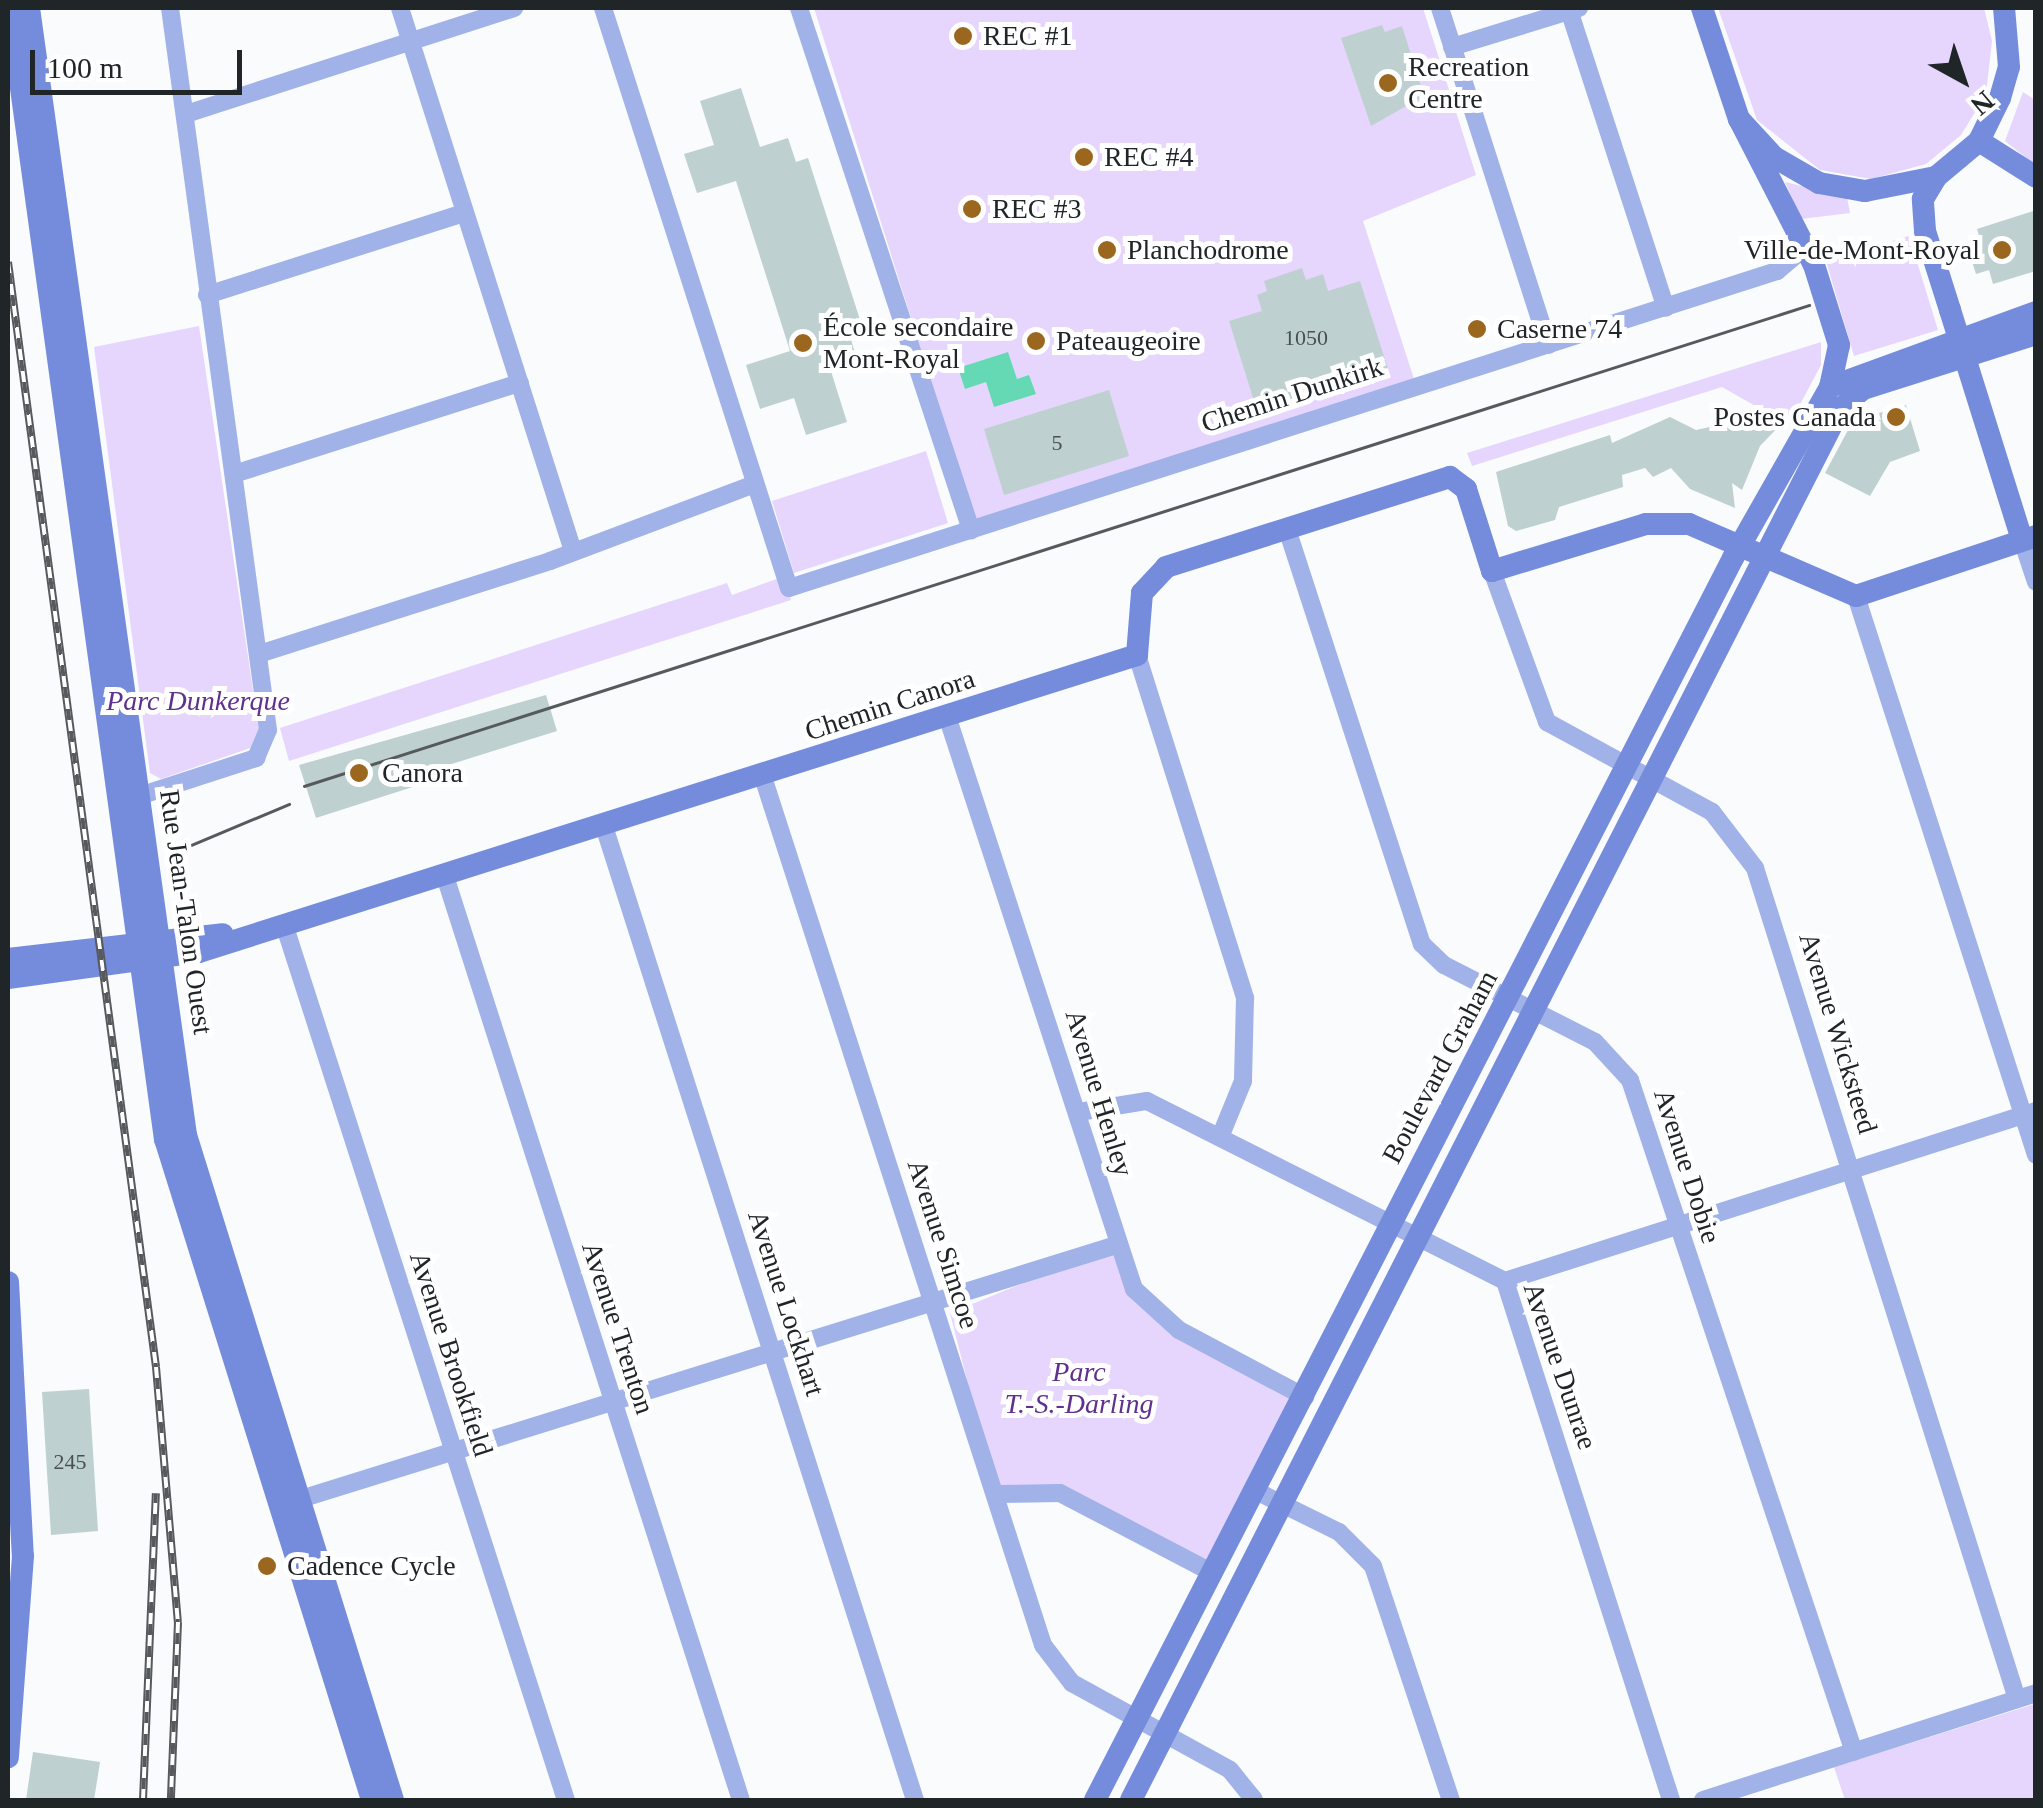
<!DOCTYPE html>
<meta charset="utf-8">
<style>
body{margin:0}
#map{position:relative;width:2043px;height:1808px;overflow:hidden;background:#f9fbfd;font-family:Georgia,serif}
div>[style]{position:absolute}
.green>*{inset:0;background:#e6d6fd}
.water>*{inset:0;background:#64d9b4}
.building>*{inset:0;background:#bfd0d1}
.street>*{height:18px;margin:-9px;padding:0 9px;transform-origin:9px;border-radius:9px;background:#a0b2e8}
.secondary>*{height:22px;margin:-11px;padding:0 11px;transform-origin:11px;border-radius:11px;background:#758cdc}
.tram>*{height:2.5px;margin:-1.25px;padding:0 1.25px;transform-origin:1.25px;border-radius:1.25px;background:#565a5d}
.rail>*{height:8px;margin-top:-4px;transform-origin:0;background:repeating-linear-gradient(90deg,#fff 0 11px,#565a5d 0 22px);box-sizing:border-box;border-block:2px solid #565a5d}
.secondary-bridge>*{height:22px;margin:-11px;padding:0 11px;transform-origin:11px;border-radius:11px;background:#758cdc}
.dots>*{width:28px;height:28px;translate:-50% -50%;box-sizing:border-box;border:5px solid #fff;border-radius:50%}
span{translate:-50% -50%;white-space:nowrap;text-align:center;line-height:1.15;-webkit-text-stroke:10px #fff;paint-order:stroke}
.number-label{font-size:22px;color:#485052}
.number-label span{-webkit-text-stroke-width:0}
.poi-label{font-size:28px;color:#202528}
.left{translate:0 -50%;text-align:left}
.right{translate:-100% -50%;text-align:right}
.street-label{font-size:28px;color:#202528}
.park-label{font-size:28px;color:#5f308e;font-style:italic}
.frame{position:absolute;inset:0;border:10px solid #202528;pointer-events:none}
.north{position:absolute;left:1913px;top:30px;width:100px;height:100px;-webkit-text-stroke:8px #fff;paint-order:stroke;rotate:140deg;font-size:28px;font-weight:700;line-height:40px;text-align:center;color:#202528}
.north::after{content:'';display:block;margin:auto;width:35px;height:45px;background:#202528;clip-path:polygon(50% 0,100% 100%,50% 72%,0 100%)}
.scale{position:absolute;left:30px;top:50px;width:212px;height:45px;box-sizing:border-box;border:5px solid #202528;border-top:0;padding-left:12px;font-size:30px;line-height:35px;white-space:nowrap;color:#202528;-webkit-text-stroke:8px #fff;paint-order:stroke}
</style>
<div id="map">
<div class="green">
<div style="clip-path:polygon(814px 8px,1423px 8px,1476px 175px,1363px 221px,1414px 379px,974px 520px)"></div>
<div style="clip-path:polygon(1718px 8px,1984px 8px,1992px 41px,1986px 94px,1961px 135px,1926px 164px,1871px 179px,1820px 170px,1757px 120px)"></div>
<div style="clip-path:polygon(2023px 92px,2035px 100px,2035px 165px,2005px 141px)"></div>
<div style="clip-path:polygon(1785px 182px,1847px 197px,1850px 213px,1801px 219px)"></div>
<div style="clip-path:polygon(1909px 236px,1938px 330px,1854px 356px,1826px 261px)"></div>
<div style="clip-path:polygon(199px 326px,259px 731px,253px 747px,161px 779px,150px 773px,94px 347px)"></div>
<div style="clip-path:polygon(1821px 342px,1821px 365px,1789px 425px,1722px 387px,1472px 466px,1467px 453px)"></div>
<div style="clip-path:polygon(926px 451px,948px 523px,794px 573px,772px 501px)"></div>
<div style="clip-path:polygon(785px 576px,791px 600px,289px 761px,280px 728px,727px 583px,732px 595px)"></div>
<div style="clip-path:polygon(1116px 1245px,1144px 1304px,1305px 1397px,1213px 1573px,1060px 1493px,996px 1494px,950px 1313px)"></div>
<div style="clip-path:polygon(2035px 1704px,2035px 1800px,1845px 1800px,1834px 1767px)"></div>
</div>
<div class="water">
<div style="clip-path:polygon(1008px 352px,1017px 379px,1029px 375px,1036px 394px,994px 407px,986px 382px,965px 389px,958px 368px)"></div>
</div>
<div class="building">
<div style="clip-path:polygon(1382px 25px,1385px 32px,1402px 26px,1424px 96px,1371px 126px,1341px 38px)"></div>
<div style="clip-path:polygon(741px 88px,760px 147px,788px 138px,796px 162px,808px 158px,863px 329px,849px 333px,856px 356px,829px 365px,847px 422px,806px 435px,794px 398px,760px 409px,746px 365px,790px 351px,736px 181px,697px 193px,684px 154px,714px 145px,700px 101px)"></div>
<div style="clip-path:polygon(2036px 210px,2036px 271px,1993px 284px,1989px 270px,1976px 274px,1968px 249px,1982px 245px,1977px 229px)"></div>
<div style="clip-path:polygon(1302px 268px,1306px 280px,1323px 274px,1328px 291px,1360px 281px,1389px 372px,1258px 414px,1229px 321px,1262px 311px,1257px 295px,1267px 291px,1264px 281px)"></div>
<div style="clip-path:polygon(1109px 390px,1129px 456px,1004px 495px,984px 429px)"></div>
<div style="clip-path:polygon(1906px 405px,1920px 451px,1890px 462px,1870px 496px,1825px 473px,1854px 419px,1881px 420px,1879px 413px)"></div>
<div style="clip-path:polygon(1729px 409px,1763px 429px,1785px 420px,1760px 446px,1742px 490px,1732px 483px,1735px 508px,1690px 489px,1671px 468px,1653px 477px,1645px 468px,1622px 475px,1623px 487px,1559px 507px,1555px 520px,1516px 531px,1508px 526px,1496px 472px,1610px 435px,1612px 443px,1670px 417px,1696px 430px,1719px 425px)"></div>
<div style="clip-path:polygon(546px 695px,557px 731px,423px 773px,425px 783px,316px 818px,299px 765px)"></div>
<div style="clip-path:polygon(89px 1389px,98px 1531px,51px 1535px,42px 1392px)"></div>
<div style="clip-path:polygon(33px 1752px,100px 1762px,94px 1800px,26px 1800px)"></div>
</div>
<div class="street">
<div style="left:400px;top:8px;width:570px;rotate:72.33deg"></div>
<div style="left:603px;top:8px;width:609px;rotate:72.22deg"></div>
<div style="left:789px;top:588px;width:1038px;rotate:-17.79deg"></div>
<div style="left:1777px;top:271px;width:38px;rotate:-40deg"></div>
<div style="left:799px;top:8px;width:550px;rotate:71.76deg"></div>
<div style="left:1440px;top:8px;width:354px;rotate:72.2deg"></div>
<div style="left:1569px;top:10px;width:313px;rotate:72deg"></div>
<div style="left:1452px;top:47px;width:133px;rotate:-17.1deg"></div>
<div style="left:186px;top:114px;width:345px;rotate:-17.9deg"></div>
<div style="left:207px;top:295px;width:270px;rotate:-17.7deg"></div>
<div style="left:234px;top:474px;width:300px;rotate:-17.7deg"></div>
<div style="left:1287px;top:529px;width:436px;rotate:72deg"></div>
<div style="left:1422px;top:944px;width:30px;rotate:44deg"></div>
<div style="left:1444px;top:965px;width:169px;rotate:27deg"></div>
<div style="left:1595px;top:1042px;width:52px;rotate:47.4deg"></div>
<div style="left:1630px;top:1080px;width:708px;rotate:71.57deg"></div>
<div style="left:2022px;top:540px;width:44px;rotate:71.6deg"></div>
<div style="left:1492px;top:571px;width:161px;rotate:70deg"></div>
<div style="left:1547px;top:722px;width:188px;rotate:28.6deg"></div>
<div style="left:1712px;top:812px;width:71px;rotate:52.5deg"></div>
<div style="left:1755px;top:868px;width:871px;rotate:72.5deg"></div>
<div style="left:1856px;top:596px;width:587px;rotate:72.15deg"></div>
<div style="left:259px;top:654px;width:305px;rotate:-17.7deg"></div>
<div style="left:550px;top:561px;width:219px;rotate:-20.6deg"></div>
<div style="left:1137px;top:655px;width:360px;rotate:72.5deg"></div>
<div style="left:1245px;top:998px;width:83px;rotate:91.4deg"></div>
<div style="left:1243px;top:1081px;width:58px;rotate:112.2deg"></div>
<div style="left:948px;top:719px;width:600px;rotate:71.93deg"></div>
<div style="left:1134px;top:1289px;width:61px;rotate:42.3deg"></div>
<div style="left:1179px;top:1330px;width:143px;rotate:28deg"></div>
<div style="left:763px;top:777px;width:912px;rotate:72.12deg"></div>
<div style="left:1043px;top:1645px;width:48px;rotate:52.7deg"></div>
<div style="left:1072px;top:1683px;width:180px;rotate:28.8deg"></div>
<div style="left:1230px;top:1770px;width:38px;rotate:51deg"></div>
<div style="left:130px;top:799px;width:133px;rotate:-18deg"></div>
<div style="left:256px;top:758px;width:30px;rotate:-67deg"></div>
<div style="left:268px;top:730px;width:729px;rotate:-97.73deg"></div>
<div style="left:603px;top:823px;width:1026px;rotate:72.29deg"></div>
<div style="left:444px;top:873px;width:973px;rotate:72.24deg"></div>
<div style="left:284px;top:924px;width:920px;rotate:72.16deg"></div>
<div style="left:1079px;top:1112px;width:69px;rotate:-9.2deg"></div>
<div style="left:1147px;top:1101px;width:401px;rotate:26.7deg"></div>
<div style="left:1505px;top:1281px;width:545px;rotate:72.26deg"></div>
<div style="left:1505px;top:1281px;width:558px;rotate:-17.75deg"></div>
<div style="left:1256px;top:1491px;width:93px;rotate:26.3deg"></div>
<div style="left:1339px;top:1532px;width:48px;rotate:45deg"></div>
<div style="left:1373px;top:1566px;width:247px;rotate:71.6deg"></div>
<div style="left:996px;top:1494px;width:64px;rotate:-0.9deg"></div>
<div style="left:1060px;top:1493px;width:173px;rotate:27.6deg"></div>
<div style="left:291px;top:1502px;width:864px;rotate:-17.3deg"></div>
<div style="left:1703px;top:1800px;width:350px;rotate:-17.8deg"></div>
</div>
<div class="secondary">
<div style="left:10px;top:8px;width:1142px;rotate:82.2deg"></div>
<div style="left:165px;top:1139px;width:693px;rotate:72.61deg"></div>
<div style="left:29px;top:8px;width:1138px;rotate:82.07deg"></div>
<div style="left:186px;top:1135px;width:696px;rotate:72.71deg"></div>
<div style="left:1702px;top:8px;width:117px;rotate:71.6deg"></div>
<div style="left:1739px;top:119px;width:164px;rotate:62.8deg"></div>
<div style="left:1739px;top:119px;width:52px;rotate:47.4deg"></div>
<div style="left:1774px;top:157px;width:52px;rotate:30deg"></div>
<div style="left:1819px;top:183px;width:47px;rotate:9.9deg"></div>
<div style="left:1865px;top:191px;width:72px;rotate:-11.2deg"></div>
<div style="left:1936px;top:177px;width:56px;rotate:-39.9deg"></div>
<div style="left:1979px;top:141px;width:48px;rotate:-64deg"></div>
<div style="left:2000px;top:98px;width:32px;rotate:-74deg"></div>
<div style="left:2009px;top:67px;width:59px;rotate:-94.8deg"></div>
<div style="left:1979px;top:141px;width:67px;rotate:32.3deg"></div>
<div style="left:1925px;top:231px;width:32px;rotate:-94deg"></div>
<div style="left:1923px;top:199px;width:26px;rotate:-59deg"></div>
<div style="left:1950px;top:310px;width:241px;rotate:72.6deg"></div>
<div style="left:1830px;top:387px;width:219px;rotate:-20deg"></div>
<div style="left:8px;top:959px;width:216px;rotate:-6.6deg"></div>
<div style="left:8px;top:978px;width:193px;rotate:-7.8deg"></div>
<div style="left:199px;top:952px;width:984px;rotate:-17.57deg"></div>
<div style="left:1137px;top:655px;width:62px;rotate:-85.4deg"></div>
<div style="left:1142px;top:593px;width:35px;rotate:-47deg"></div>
<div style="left:1166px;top:567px;width:298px;rotate:-17.6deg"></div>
<div style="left:1450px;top:477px;width:20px;rotate:37deg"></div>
<div style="left:1466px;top:489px;width:86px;rotate:72.4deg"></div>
<div style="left:1492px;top:571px;width:161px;rotate:-17deg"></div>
<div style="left:1646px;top:524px;width:43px"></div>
<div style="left:1689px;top:524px;width:182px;rotate:23.3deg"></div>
<div style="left:1856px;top:596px;width:190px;rotate:-18.4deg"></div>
<div style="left:8px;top:1282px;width:274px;rotate:86.9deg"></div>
<div style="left:23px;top:1556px;width:202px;rotate:94.3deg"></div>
<div style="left:1095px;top:1800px;width:1396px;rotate:-62.81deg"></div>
<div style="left:1733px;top:558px;width:197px;rotate:-60.4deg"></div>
<div style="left:1830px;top:387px;width:43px;rotate:-77.9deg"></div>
<div style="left:1131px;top:1800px;width:1561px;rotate:-62.99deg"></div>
<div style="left:1840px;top:409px;width:30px;rotate:-41deg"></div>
<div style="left:1863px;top:389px;width:182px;rotate:-17.6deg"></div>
</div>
<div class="tram">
<div style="left:304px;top:786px;width:1580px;rotate:-17.72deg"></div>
<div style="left:170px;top:854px;width:129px;rotate:-22.8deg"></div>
</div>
<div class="rail">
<div style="left:8px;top:262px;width:1115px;rotate:82.37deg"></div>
<div style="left:156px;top:1367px;width:256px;rotate:85.1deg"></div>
<div style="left:178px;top:1622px;width:178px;rotate:92.3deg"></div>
<div style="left:143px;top:1800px;width:307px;rotate:-87.6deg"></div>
</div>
<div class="secondary-bridge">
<div style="left:1925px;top:231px;width:83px;rotate:72.4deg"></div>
<div style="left:1814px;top:265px;width:84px;rotate:72.6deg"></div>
</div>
<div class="dots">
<div style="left:963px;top:36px;background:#9b661e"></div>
<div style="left:1388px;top:83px;background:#9b661e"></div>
<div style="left:1084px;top:157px;background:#9b661e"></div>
<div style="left:972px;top:209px;background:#9b661e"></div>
<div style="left:1107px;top:250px;background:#9b661e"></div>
<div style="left:2002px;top:250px;background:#9b661e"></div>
<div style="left:1477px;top:329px;background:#9b661e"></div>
<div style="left:1036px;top:341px;background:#9b661e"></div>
<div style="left:803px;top:343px;background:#9b661e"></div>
<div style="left:1896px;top:417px;background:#9b661e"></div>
<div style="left:359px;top:773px;background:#9b661e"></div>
<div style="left:267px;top:1566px;background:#9b661e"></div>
</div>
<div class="number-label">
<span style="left:1306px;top:338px">1050</span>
<span style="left:1057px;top:443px">5</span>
<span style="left:70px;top:1462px">245</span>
</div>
<div class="poi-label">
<span class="left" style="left:983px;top:36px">REC #1</span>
<span class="left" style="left:1408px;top:83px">Recreation<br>Centre</span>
<span class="left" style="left:1104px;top:157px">REC #4</span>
<span class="left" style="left:992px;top:209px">REC #3</span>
<span class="left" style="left:1127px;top:250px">Planchodrome</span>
<span class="right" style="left:1980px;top:250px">Ville-de-Mont-Royal</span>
<span class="left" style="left:823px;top:343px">École secondaire<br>Mont-Royal</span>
<span class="left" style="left:1497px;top:329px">Caserne 74</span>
<span class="left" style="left:1056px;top:341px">Pateaugeoire</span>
<span class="right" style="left:1876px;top:417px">Postes Canada</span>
<span class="left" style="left:382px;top:773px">Canora</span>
<span class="left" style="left:287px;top:1566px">Cadence Cycle</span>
</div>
<div class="street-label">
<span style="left:1292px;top:395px;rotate:-18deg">Chemin Dunkirk</span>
<span style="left:890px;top:705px;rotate:-18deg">Chemin Canora</span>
<span style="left:186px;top:912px;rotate:82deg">Rue Jean-Talon Ouest</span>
<span style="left:1838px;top:1033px;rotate:73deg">Avenue Wicksteed</span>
<span style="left:1440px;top:1067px;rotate:-62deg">Boulevard Graham</span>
<span style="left:1099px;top:1093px;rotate:73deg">Avenue Henley</span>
<span style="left:1687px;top:1166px;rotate:72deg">Avenue Dobie</span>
<span style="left:943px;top:1244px;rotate:72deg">Avenue Simcoe</span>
<span style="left:786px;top:1303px;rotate:72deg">Avenue Lockhart</span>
<span style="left:618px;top:1328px;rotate:72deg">Avenue Trenton</span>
<span style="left:451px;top:1354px;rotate:72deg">Avenue Brookfield</span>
<span style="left:1560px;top:1366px;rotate:71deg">Avenue Dunrae</span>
</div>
<div class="park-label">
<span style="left:198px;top:701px">Parc Dunkerque</span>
<span style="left:1079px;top:1388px">Parc<br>T.-S.-Darling</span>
</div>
<div class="frame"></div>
<div class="north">N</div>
<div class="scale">100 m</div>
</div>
